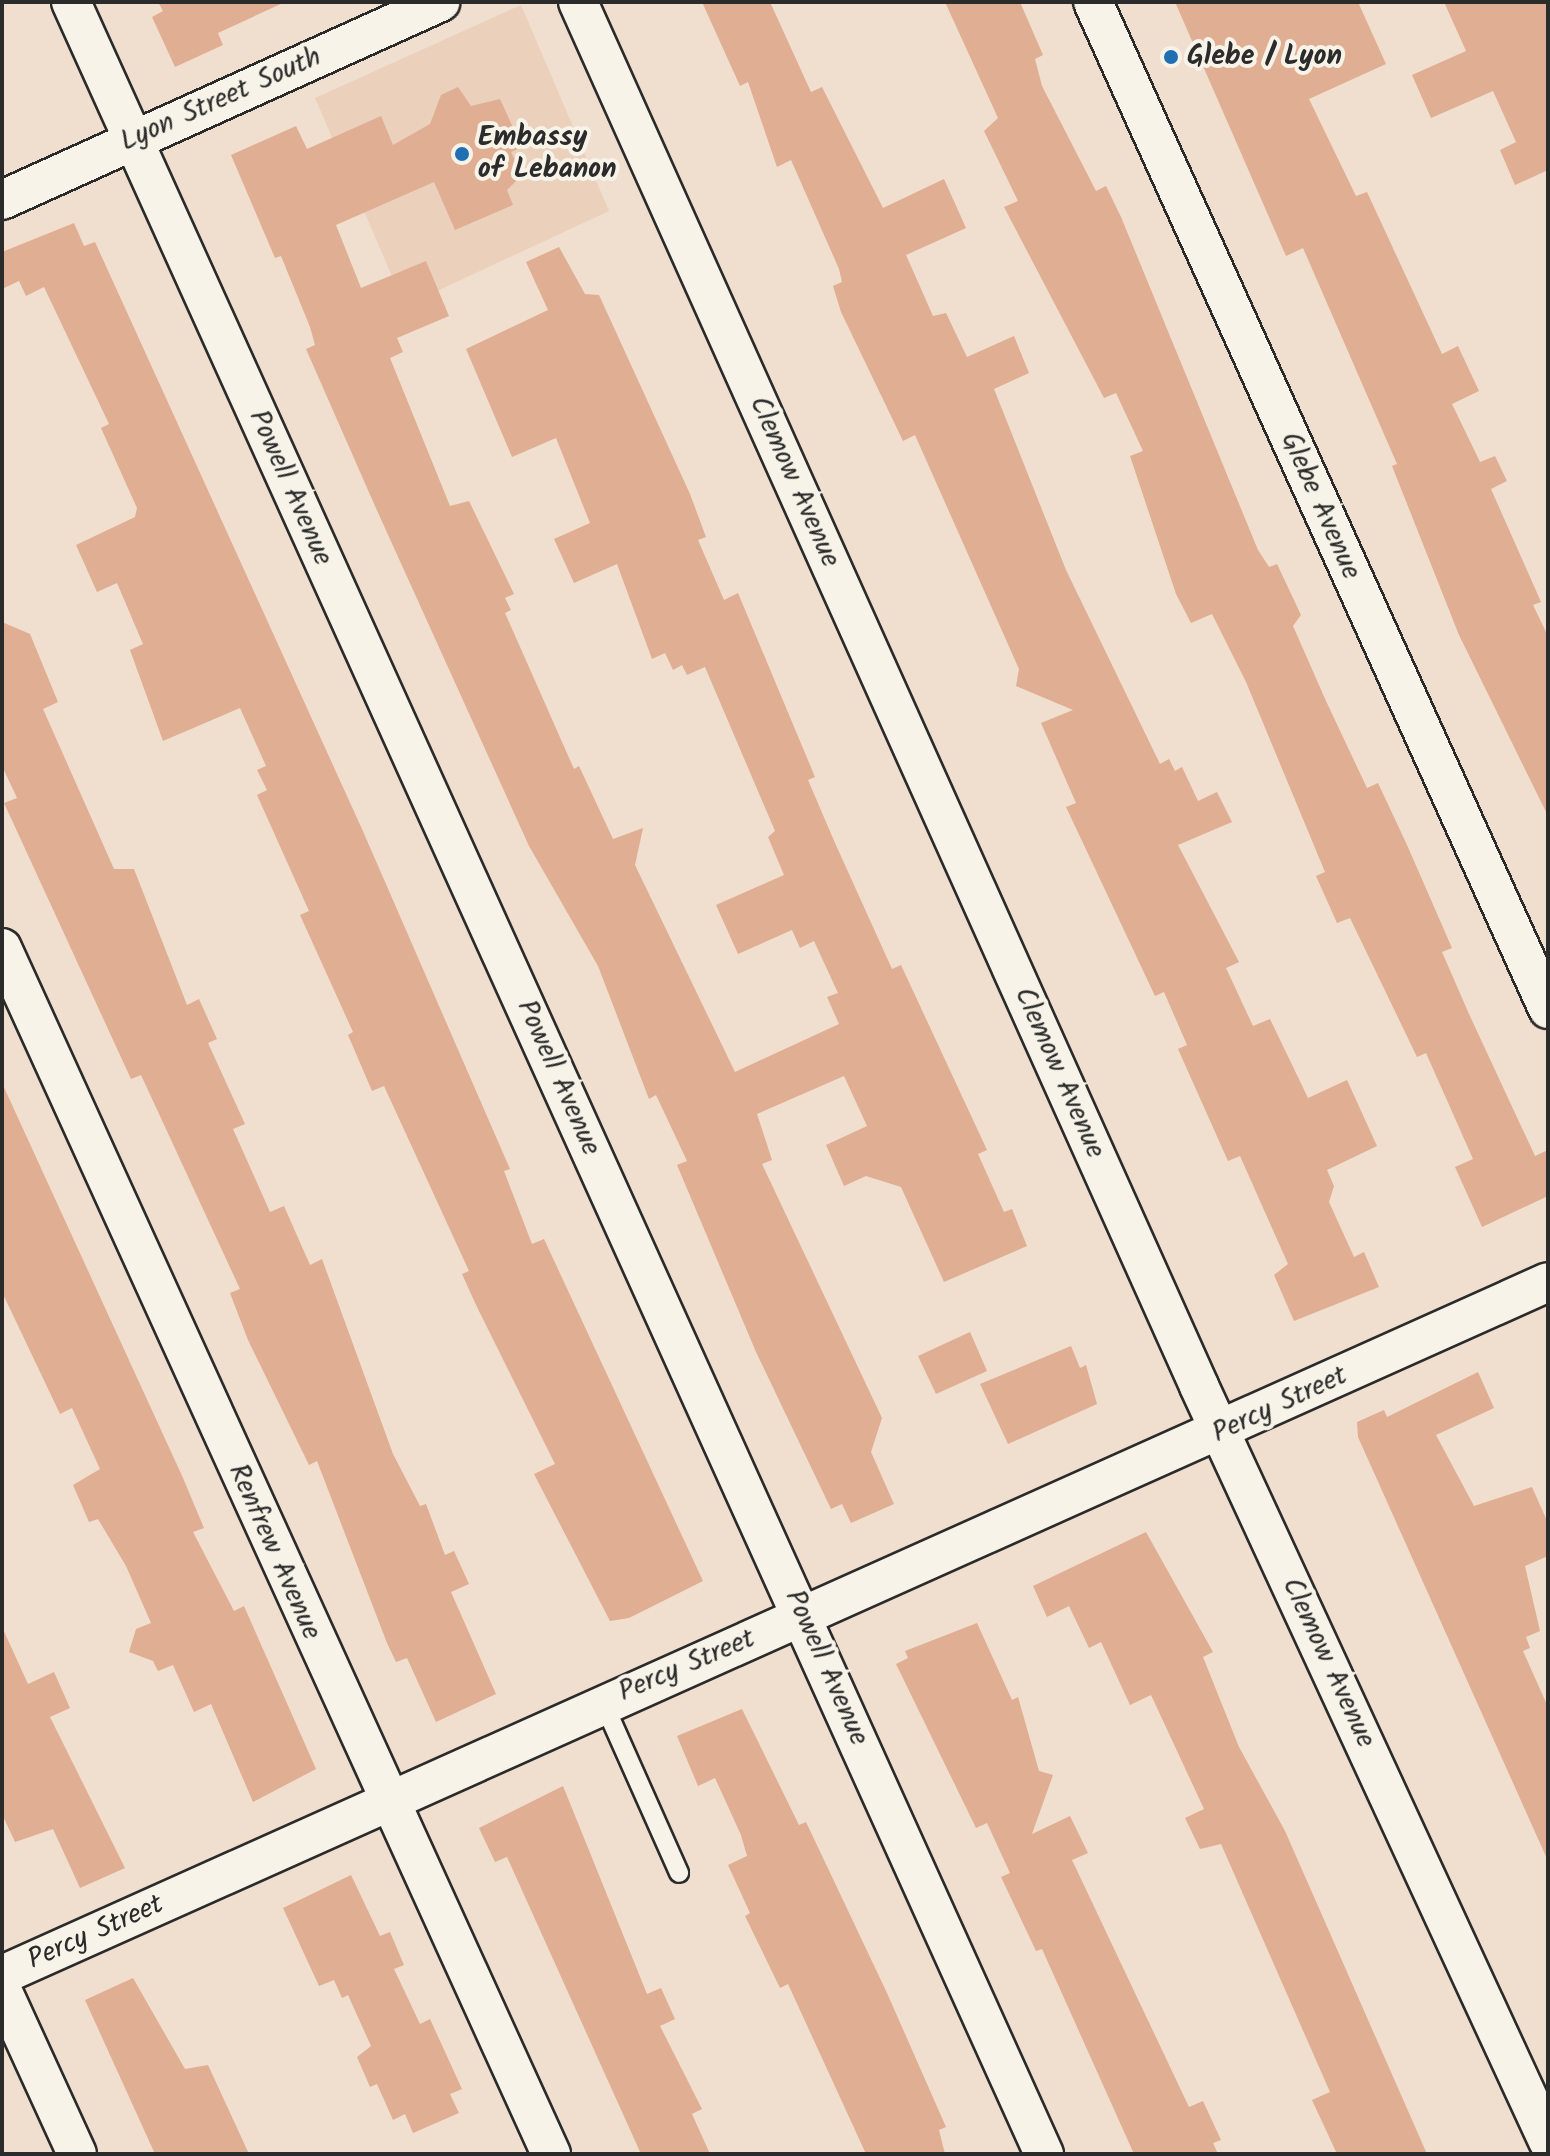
<!DOCTYPE html>
<style>
body{margin:0}
#map{position:relative;width:1550px;height:2156px;overflow:hidden;background:#f0dece;font-family:Kalam,sans-serif}
div>[style]{position:absolute}
.built>*{inset:0;background:#ebd0bc}
.building>*{inset:0;background:#e0ae92}
.roads{filter:drop-shadow(2px 0 #2b2b2b) drop-shadow(-2px 0 #2b2b2b) drop-shadow(0 2px #2b2b2b) drop-shadow(0 -2px #2b2b2b)}
.lane>*{height:18px;margin:-9px;padding:0 9px;transform-origin:9px;border-radius:9px;background:#f7f3e8}
.street>*{height:38px;margin:-19px;padding:0 19px;transform-origin:19px;border-radius:19px;background:#f7f3e8}
.dots>*{width:22px;height:22px;translate:-50% -50%;box-sizing:border-box;border:4px solid #f7f3e8;border-radius:50%}
span{translate:-50% -50%;white-space:nowrap;text-align:center;line-height:1.15;-webkit-text-stroke:8px #f7f3e8;paint-order:stroke}
.poi-label{font-size:28px;color:#2b2b2b;font-weight:700}
.left{translate:0 -50%;text-align:left}
.street-label{font-size:28px;color:#2b2b2b}
.frame{position:absolute;inset:0;border:4px solid #2b2b2b;pointer-events:none}
</style>
<div id="map">
<div class="built">
<div style="clip-path:polygon(521px 5px,609px 211px,405px 306px,315px 98px)"></div>
</div>
<div class="building">
<div style="clip-path:polygon(158px 2px,285px 2px,218px 33px,223px 45px,175px 67px,152px 17px,163px 11px)"></div>
<div style="clip-path:polygon(702px 2px,770px 2px,811px 92px,822px 87px,883px 208px,944px 179px,966px 228px,906px 255px,933px 316px,946px 313px,967px 357px,1014px 336px,1029px 373px,994px 389px,1066px 570px,1160px 764px,1169px 759px,1175px 771px,1182px 767px,1198px 801px,1217px 792px,1232px 822px,1178px 845px,1239px 962px,1226px 968px,1253px 1026px,1270px 1019px,1308px 1098px,1347px 1080px,1377px 1146px,1327px 1170px,1334px 1186px,1329px 1202px,1354px 1257px,1364px 1252px,1379px 1287px,1294px 1321px,1274px 1275px,1288px 1264px,1240px 1156px,1228px 1161px,1178px 1049px,1187px 1045px,1164px 992px,1155px 996px,1066px 807px,1076px 803px,1041px 723px,1073px 710px,1016px 686px,1019px 669px,915px 435px,903px 441px,841px 312px,833px 286px,842px 282px,839px 269px,791px 160px,777px 167px,748px 82px,740px 86px)"></div>
<div style="clip-path:polygon(945px 2px,1020px 2px,1043px 55px,1035px 59px,1042px 86px,1096px 191px,1106px 186px,1121px 217px,1258px 550px,1269px 567px,1277px 564px,1301px 615px,1293px 626px,1326px 701px,1367px 788px,1378px 783px,1407px 845px,1452px 948px,1442px 952px,1469px 1014px,1535px 1156px,1548px 1150px,1548px 1196px,1482px 1227px,1455px 1167px,1473px 1159px,1426px 1053px,1417px 1057px,1350px 918px,1337px 923px,1316px 876px,1325px 872px,1246px 682px,1212px 614px,1191px 623px,1176px 594px,1130px 456px,1143px 451px,1116px 393px,1104px 398px,1004px 207px,1018px 201px,984px 131px,998px 118px)"></div>
<div style="clip-path:polygon(1175px 2px,1358px 2px,1386px 64px,1309px 99px,1356px 196px,1367px 192px,1442px 354px,1458px 346px,1479px 391px,1452px 404px,1480px 462px,1495px 456px,1507px 481px,1491px 489px,1541px 602px,1533px 605px,1548px 636px,1548px 816px,1459px 635px,1392px 466px,1397px 464px,1303px 248px,1286px 256px)"></div>
<div style="clip-path:polygon(1444px 2px,1548px 2px,1548px 170px,1515px 185px,1500px 150px,1516px 142px,1493px 91px,1431px 118px,1412px 75px,1466px 51px)"></div>
<div style="clip-path:polygon(458px 87px,471px 106px,500px 99px,522px 147px,511px 152px,522px 175px,507px 190px,513px 205px,455px 230px,434px 182px,336px 225px,361px 288px,426px 261px,449px 316px,397px 338px,403px 352px,390px 358px,450px 506px,469px 501px,514px 594px,505px 598px,511px 610px,505px 613px,574px 769px,579px 766px,613px 839px,643px 828px,635px 865px,735px 1072px,839px 1024px,827px 997px,838px 993px,814px 941px,800px 948px,792px 930px,738px 954px,716px 905px,784px 875px,768px 837px,775px 831px,705px 667px,687px 675px,682px 665px,673px 670px,665px 653px,652px 659px,617px 564px,574px 583px,554px 539px,590px 523px,556px 438px,512px 457px,466px 349px,548px 310px,526px 262px,559px 247px,585px 294px,599px 295px,690px 494px,706px 537px,698px 540px,724px 600px,738px 593px,815px 777px,808px 780px,835px 843px,892px 969px,901px 965px,987px 1150px,978px 1154px,1004px 1212px,1012px 1209px,1027px 1246px,944px 1282px,901px 1187px,866px 1176px,844px 1186px,826px 1145px,867px 1126px,844px 1076px,757px 1114px,772px 1160px,762px 1164px,882px 1418px,871px 1452px,894px 1504px,851px 1523px,842px 1504px,831px 1509px,756px 1352px,677px 1165px,687px 1161px,656px 1095px,649px 1099px,598px 966px,529px 846px,375px 506px,306px 349px,315px 345px,310px 327px,281px 256px,275px 258px,231px 155px,296px 126px,307px 149px,381px 116px,393px 145px,430px 124px,441px 95px)"></div>
<div style="clip-path:polygon(74px 223px,84px 246px,95px 242px,362px 829px,510px 1169px,504px 1171px,532px 1244px,544px 1239px,703px 1581px,629px 1618px,610px 1621px,534px 1474px,555px 1464px,477px 1307px,462px 1274px,469px 1271px,384px 1086px,372px 1091px,348px 1035px,353px 1032px,300px 915px,309px 911px,257px 795px,267px 790px,257px 770px,266px 766px,240px 708px,163px 741px,130px 650px,143px 644px,117px 583px,97px 592px,76px 545px,135px 517px,137px 508px,101px 428px,109px 424px,44px 287px,26px 296px,19px 281px,2px 289px,2px 252px)"></div>
<div style="clip-path:polygon(2px 622px,30px 634px,58px 702px,43px 709px,114px 869px,134px 869px,187px 1005px,199px 999px,217px 1039px,208px 1043px,245px 1124px,233px 1129px,270px 1212px,284px 1206px,310px 1265px,322px 1259px,393px 1454px,420px 1506px,426px 1504px,445px 1555px,454px 1551px,469px 1584px,451px 1592px,496px 1694px,436px 1722px,407px 1658px,396px 1662px,387px 1643px,317px 1461px,309px 1465px,248px 1340px,230px 1293px,240px 1289px,141px 1075px,131px 1079px,4px 803px,17px 798px,2px 766px)"></div>
<div style="clip-path:polygon(2px 1083px,183px 1478px,204px 1528px,193px 1532px,234px 1611px,244px 1606px,316px 1769px,253px 1802px,211px 1704px,194px 1712px,173px 1665px,158px 1671px,153px 1661px,129px 1652px,136px 1629px,151px 1623px,126px 1566px,98px 1519px,89px 1522px,73px 1485px,100px 1469px,72px 1408px,60px 1414px,2px 1292px)"></div>
<div style="clip-path:polygon(970px 1332px,987px 1371px,936px 1394px,918px 1356px)"></div>
<div style="clip-path:polygon(1071px 1346px,1080px 1368px,1086px 1365px,1097px 1404px,1008px 1444px,980px 1384px)"></div>
<div style="clip-path:polygon(1478px 1372px,1494px 1408px,1436px 1435px,1474px 1506px,1532px 1487px,1548px 1523px,1548px 1556px,1525px 1566px,1540px 1631px,1526px 1637px,1530px 1648px,1523px 1651px,1548px 1707px,1548px 1861px,1358px 1437px,1357px 1422px,1384px 1410px,1387px 1417px)"></div>
<div style="clip-path:polygon(1146px 1532px,1213px 1652px,1203px 1657px,1239px 1747px,1285px 1831px,1427px 2154px,1337px 2154px,1312px 2100px,1330px 2092px,1221px 1844px,1200px 1849px,1185px 1818px,1204px 1809px,1151px 1695px,1130px 1705px,1101px 1642px,1089px 1648px,1069px 1606px,1047px 1617px,1033px 1586px)"></div>
<div style="clip-path:polygon(977px 1623px,1012px 1700px,1018px 1697px,1039px 1771px,1053px 1775px,1032px 1834px,1070px 1816px,1088px 1853px,1072px 1860px,1189px 2107px,1203px 2101px,1221px 2140px,1213px 2143px,1218px 2154px,1134px 2154px,1042px 1949px,1036px 1951px,1001px 1877px,1010px 1873px,987px 1823px,976px 1828px,896px 1664px,908px 1658px,905px 1651px)"></div>
<div style="clip-path:polygon(2px 1627px,28px 1684px,54px 1672px,70px 1708px,50px 1717px,125px 1868px,80px 1888px,53px 1829px,15px 1842px,2px 1814px)"></div>
<div style="clip-path:polygon(742px 1709px,799px 1825px,806px 1822px,887px 1993px,946px 2127px,939px 2130px,945px 2154px,866px 2154px,788px 1984px,780px 1988px,745px 1916px,750px 1913px,728px 1865px,747px 1856px,741px 1835px,715px 1778px,698px 1786px,677px 1736px)"></div>
<div style="clip-path:polygon(563px 1786px,647px 1994px,661px 1988px,675px 2019px,660px 2026px,702px 2109px,692px 2114px,710px 2154px,641px 2154px,507px 1857px,495px 1862px,479px 1828px)"></div>
<div style="clip-path:polygon(351px 1875px,380px 1936px,390px 1932px,404px 1965px,394px 1969px,420px 2024px,430px 2019px,462px 2089px,450px 2094px,459px 2113px,413px 2133px,405px 2114px,393px 2120px,377px 2084px,370px 2087px,357px 2057px,371px 2046px,348px 1995px,342px 1998px,334px 1980px,319px 1986px,283px 1908px)"></div>
<div style="clip-path:polygon(133px 1978px,185px 2069px,208px 2065px,249px 2154px,155px 2154px,85px 2000px)"></div>
</div>
<div class="roads">
<div class="lane">
<div style="left:603px;top:1702px;width:187px;rotate:66deg"></div>
</div>
<div class="street">
<div style="left:71px;top:2px;width:2362px;rotate:65.67deg"></div>
<div style="left:578px;top:2px;width:1517px;rotate:65.83deg"></div>
<div style="left:1199px;top:1386px;width:832px;rotate:65.19deg"></div>
<div style="left:1093px;top:2px;width:1105px;rotate:65.68deg"></div>
<div style="left:2px;top:200px;width:481px;rotate:-24.3deg"></div>
<div style="left:2px;top:948px;width:1325px;rotate:65.52deg"></div>
<div style="left:2px;top:1975px;width:1694px;rotate:-24.14deg"></div>
<div style="left:2px;top:1990px;width:180px;rotate:65.4deg"></div>
</div>
</div>
<div class="dots">
<div style="left:1171px;top:57px;background:#1f6fb2"></div>
<div style="left:462px;top:154px;background:#1f6fb2"></div>
</div>
<div class="poi-label">
<span class="left" style="left:1187px;top:57px">Glebe / Lyon</span>
<span class="left" style="left:478px;top:154px">Embassy<br>of Lebanon</span>
</div>
<div class="street-label">
<span style="left:221px;top:100px;rotate:-24deg">Lyon Street South</span>
<span style="left:794px;top:482px;rotate:66deg">Clemow Avenue</span>
<span style="left:290px;top:488px;rotate:66deg">Powell Avenue</span>
<span style="left:1320px;top:506px;rotate:66deg">Glebe Avenue</span>
<span style="left:1059px;top:1073px;rotate:66deg">Clemow Avenue</span>
<span style="left:558px;top:1078px;rotate:66deg">Powell Avenue</span>
<span style="left:1280px;top:1405px;rotate:-25deg">Percy Street</span>
<span style="left:274px;top:1552px;rotate:66deg">Renfrew Avenue</span>
<span style="left:1328px;top:1663px;rotate:65deg">Clemow Avenue</span>
<span style="left:687px;top:1666px;rotate:-23deg">Percy Street</span>
<span style="left:826px;top:1668px;rotate:66deg">Powell Avenue</span>
<span style="left:96px;top:1933px;rotate:-24deg">Percy Street</span>
</div>
<div class="frame"></div>
</div>
